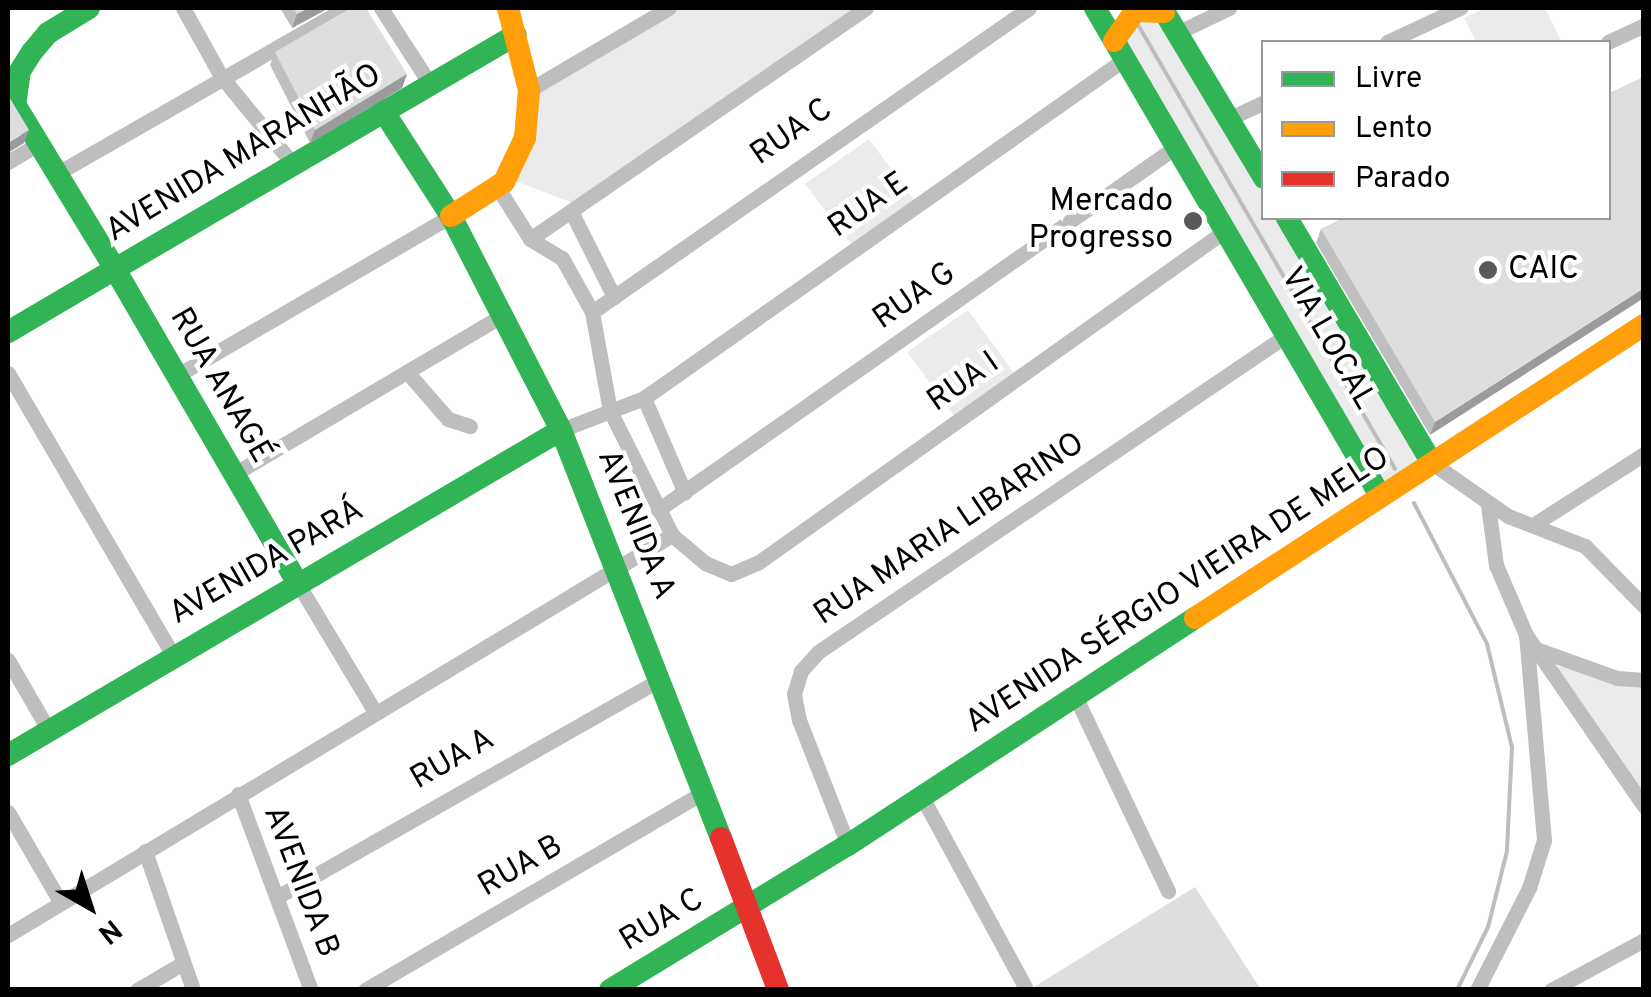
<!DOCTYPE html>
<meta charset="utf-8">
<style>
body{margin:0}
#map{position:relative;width:1651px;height:997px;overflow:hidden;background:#fff;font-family:Overpass,sans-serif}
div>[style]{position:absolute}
.green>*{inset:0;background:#ebebeb}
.stream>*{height:4px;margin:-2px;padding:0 2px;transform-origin:2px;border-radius:2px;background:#bdbdbd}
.street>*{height:15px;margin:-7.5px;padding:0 7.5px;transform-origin:7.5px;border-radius:7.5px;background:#bebebe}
.fast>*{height:22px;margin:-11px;padding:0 11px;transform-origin:11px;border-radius:11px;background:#30b455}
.slow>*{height:22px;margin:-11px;padding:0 11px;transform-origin:11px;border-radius:11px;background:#ff9f0a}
.jam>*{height:22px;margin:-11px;padding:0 11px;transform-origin:11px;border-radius:11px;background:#e5322d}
.wall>*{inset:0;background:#bfbfbf}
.shaded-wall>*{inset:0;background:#9b9b9b}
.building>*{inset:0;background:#dedede}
.dots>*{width:28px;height:28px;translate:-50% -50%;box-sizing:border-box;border:5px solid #fff;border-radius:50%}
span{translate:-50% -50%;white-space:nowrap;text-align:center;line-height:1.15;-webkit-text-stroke:9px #fff;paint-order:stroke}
.street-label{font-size:32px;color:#000}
.poi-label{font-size:32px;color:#000}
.right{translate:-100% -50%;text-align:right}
.left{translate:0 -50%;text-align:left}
.frame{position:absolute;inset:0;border:10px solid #000;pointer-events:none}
.legend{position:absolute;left:1261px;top:40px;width:350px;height:180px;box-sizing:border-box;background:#fff;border:2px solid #999;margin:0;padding:12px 18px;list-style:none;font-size:30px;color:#000}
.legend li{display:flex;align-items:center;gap:20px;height:50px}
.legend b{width:50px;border:2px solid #999}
.north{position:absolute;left:40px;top:857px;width:100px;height:100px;-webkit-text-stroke:8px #fff;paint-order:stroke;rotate:141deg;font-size:28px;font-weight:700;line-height:40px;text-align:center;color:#000}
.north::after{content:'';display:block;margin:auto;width:35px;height:45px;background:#000;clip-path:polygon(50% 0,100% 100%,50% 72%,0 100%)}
</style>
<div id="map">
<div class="green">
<div style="clip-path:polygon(678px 8px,858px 8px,581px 206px,502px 176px,522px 104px)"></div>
<div style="clip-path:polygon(1486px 8px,1545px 8px,1562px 42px,1476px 42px,1464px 18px)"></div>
<div style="clip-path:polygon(1146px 21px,1158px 24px,1195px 79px,1263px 194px,1264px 218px,1278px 218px,1413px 453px,1418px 462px,1386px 486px,1125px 45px,1126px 31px)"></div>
<div style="clip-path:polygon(869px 139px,916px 203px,854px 248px,805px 184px)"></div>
<div style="clip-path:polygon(968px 310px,1014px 373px,955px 417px,907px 352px)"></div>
<div style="clip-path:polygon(1554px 666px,1643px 674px,1643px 793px)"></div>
</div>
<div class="stream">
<div style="left:1137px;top:23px;width:515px;rotate:59.95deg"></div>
<div style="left:1414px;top:503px;width:159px;rotate:62.6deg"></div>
<div style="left:1487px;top:644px;width:106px;rotate:76.4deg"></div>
<div style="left:1512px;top:747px;width:104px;rotate:92.8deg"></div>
<div style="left:1507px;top:851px;width:78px;rotate:104deg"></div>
<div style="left:1488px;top:927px;width:70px;rotate:116.2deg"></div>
</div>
<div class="street">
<div style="left:183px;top:8px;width:78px;rotate:60.8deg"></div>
<div style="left:221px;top:76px;width:112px;rotate:50.8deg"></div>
<div style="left:381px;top:8px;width:87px;rotate:57.2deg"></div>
<div style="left:1177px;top:33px;width:58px;rotate:-25.7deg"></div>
<div style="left:1387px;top:42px;width:81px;rotate:-25deg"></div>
<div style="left:1608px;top:42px;width:40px;rotate:-25deg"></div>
<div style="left:529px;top:90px;width:162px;rotate:-30.4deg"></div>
<div style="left:1228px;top:119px;width:40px;rotate:-25deg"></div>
<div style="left:8px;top:162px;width:35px;rotate:-31deg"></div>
<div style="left:56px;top:174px;width:334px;rotate:-29.8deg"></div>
<div style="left:498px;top:188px;width:60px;rotate:57.9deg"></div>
<div style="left:530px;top:239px;width:37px;rotate:31deg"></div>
<div style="left:562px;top:258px;width:62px;rotate:60.9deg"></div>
<div style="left:592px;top:312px;width:101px;rotate:79.7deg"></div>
<div style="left:610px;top:411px;width:139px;rotate:63.4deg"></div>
<div style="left:672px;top:535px;width:43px;rotate:40.3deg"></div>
<div style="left:705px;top:563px;width:28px;rotate:23deg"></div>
<div style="left:731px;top:574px;width:30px;rotate:-23deg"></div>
<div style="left:759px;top:562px;width:573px;rotate:-35.41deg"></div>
<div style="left:572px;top:213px;width:94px;rotate:63.4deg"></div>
<div style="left:530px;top:239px;width:408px;rotate:-34.5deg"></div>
<div style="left:592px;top:312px;width:532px;rotate:-34.82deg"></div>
<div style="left:407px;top:372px;width:62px;rotate:48.9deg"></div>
<div style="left:448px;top:419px;width:23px;rotate:18deg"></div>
<div style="left:8px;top:373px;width:327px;rotate:59.7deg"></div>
<div style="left:176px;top:376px;width:318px;rotate:-30.2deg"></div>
<div style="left:644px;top:398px;width:103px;rotate:66.7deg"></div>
<div style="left:561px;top:430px;width:89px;rotate:-21.1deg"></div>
<div style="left:644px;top:398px;width:588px;rotate:-35.18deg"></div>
<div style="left:1432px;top:463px;width:93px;rotate:34.9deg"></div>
<div style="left:1508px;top:516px;width:83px;rotate:21.3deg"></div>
<div style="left:1585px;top:546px;width:84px;rotate:45.5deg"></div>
<div style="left:234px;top:474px;width:307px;rotate:-30.6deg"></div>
<div style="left:1488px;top:505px;width:61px;rotate:82.4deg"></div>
<div style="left:1496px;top:565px;width:76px;rotate:66.8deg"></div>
<div style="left:1526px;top:635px;width:208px;rotate:55.4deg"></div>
<div style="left:658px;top:510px;width:634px;rotate:-35.04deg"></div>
<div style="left:1533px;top:525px;width:132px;rotate:-32.6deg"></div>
<div style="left:297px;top:582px;width:152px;rotate:59deg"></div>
<div style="left:1536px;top:649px;width:86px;rotate:19.7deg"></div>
<div style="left:1617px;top:678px;width:27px;rotate:4deg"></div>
<div style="left:8px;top:660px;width:80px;rotate:59.9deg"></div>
<div style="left:1076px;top:698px;width:214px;rotate:64.5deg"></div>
<div style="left:238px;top:794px;width:209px;rotate:69.6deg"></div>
<div style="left:922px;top:797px;width:216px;rotate:61.5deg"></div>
<div style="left:8px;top:812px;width:105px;rotate:59.8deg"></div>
<div style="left:848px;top:845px;width:134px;rotate:-111.4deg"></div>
<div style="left:799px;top:720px;width:26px;rotate:-101deg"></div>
<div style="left:794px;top:694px;width:24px;rotate:-73deg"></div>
<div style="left:801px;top:671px;width:25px;rotate:-48deg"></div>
<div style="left:818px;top:652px;width:566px;rotate:-34.06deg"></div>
<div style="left:145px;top:851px;width:147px;rotate:70.9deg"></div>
<div style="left:277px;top:897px;width:441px;rotate:-29.6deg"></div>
<div style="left:8px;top:935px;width:775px;rotate:-31.07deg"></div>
<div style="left:137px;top:990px;width:53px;rotate:-30.4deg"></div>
<div style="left:365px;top:990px;width:393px;rotate:-30.3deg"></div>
<div style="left:1477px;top:990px;width:114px;rotate:-63deg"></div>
<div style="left:1529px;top:888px;width:50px;rotate:-72.6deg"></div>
<div style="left:1544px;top:840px;width:206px;rotate:-95deg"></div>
<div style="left:1551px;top:990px;width:106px;rotate:-28.3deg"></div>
</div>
<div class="fast">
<div style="left:1095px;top:8px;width:566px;rotate:59.68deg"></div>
<div style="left:1162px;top:8px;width:198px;rotate:59deg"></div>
<div style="left:8px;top:93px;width:206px;rotate:58.7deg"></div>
<div style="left:115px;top:269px;width:124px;rotate:149.5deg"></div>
<div style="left:15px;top:106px;width:35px;rotate:-82deg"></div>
<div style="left:20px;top:71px;width:22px;rotate:-58deg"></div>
<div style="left:32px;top:52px;width:25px;rotate:-50deg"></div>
<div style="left:48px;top:33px;width:48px;rotate:-31.4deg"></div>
<div style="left:382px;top:109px;width:127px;rotate:57.2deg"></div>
<div style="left:451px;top:216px;width:241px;rotate:62.8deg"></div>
<div style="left:561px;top:430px;width:438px;rotate:68.6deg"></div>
<div style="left:1287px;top:218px;width:285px;rotate:59.4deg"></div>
<div style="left:297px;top:582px;width:362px;rotate:-120.2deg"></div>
<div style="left:115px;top:269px;width:464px;rotate:-30.3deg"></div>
<div style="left:8px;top:755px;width:641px;rotate:-30.44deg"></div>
<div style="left:610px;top:990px;width:279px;rotate:-31.4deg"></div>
<div style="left:848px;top:845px;width:415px;rotate:-33.2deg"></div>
</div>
<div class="slow">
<div style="left:1114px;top:41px;width:37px;rotate:-55deg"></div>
<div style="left:1135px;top:11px;width:29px;rotate:2deg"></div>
<div style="left:451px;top:216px;width:63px;rotate:-32.7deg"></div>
<div style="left:504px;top:182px;width:49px;rotate:-64.5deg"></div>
<div style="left:525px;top:138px;width:48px;rotate:-85.2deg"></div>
<div style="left:529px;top:90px;width:85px;rotate:-104.4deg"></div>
<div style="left:1195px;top:618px;width:536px;rotate:-33.13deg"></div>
</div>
<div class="jam">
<div style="left:721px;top:838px;width:162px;rotate:69.4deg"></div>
</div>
<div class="wall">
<div style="clip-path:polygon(280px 8px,329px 8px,292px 28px)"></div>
<div style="clip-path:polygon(275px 52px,407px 74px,402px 88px,310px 143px,270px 65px)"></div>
<div style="clip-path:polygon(1644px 77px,1430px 435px,1316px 243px,1321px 229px)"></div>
</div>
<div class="shaded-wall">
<div style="clip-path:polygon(309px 8px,329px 8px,292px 28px,297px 14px)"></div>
<div style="clip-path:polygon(407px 74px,402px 88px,310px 143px,315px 130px)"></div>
<div style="clip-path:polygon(29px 130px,24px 143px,8px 153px,8px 143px)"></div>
<div style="clip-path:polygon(1644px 288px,1644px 298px,1430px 435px,1435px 422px)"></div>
</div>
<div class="building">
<div style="clip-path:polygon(293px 8px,309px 8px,297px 14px)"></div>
<div style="clip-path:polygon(351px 8px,366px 8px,407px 74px,315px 130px,275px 52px)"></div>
<div style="clip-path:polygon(1644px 77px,1644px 288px,1435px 422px,1321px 229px,1346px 218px,1608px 218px,1608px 94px)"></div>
<div style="clip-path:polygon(8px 95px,29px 130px,8px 143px)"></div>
<div style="clip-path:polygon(1195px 887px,1261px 990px,1029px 990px)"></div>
</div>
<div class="dots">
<div style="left:1193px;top:221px;background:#595959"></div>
<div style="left:1488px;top:270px;background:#595959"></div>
</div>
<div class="street-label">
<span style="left:792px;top:133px;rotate:-35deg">RUA C</span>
<span style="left:244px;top:154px;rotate:-31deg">AVENIDA MARANHÃO</span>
<span style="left:869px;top:206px;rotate:-35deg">RUA E</span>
<span style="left:915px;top:297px;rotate:-35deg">RUA G</span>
<span style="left:1327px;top:339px;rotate:60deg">VIA LOCAL</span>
<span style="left:964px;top:383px;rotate:-35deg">RUA I</span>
<span style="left:220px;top:386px;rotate:60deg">RUA ANAGÉ</span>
<span style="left:635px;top:525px;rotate:68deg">AVENIDA A</span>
<span style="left:950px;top:530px;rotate:-34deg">RUA MARIA LIBARINO</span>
<span style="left:267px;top:563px;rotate:-30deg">AVENIDA PARÁ</span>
<span style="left:1178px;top:591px;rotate:-33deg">AVENIDA SÉRGIO VIEIRA DE MELO</span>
<span style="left:453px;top:760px;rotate:-30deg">RUA A</span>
<span style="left:521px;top:867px;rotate:-30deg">RUA B</span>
<span style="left:300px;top:882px;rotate:69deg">AVENIDA B</span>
<span style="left:662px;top:921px;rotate:-31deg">RUA C</span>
</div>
<div class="poi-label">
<span class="right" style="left:1173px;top:221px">Mercado<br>Progresso</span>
<span class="left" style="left:1508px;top:270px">CAIC</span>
</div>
<div class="frame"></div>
<ul class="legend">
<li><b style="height:12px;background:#30b455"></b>Livre</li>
<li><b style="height:12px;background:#ff9f0a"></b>Lento</li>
<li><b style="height:12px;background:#e5322d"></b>Parado</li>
</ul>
<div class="north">N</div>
</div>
